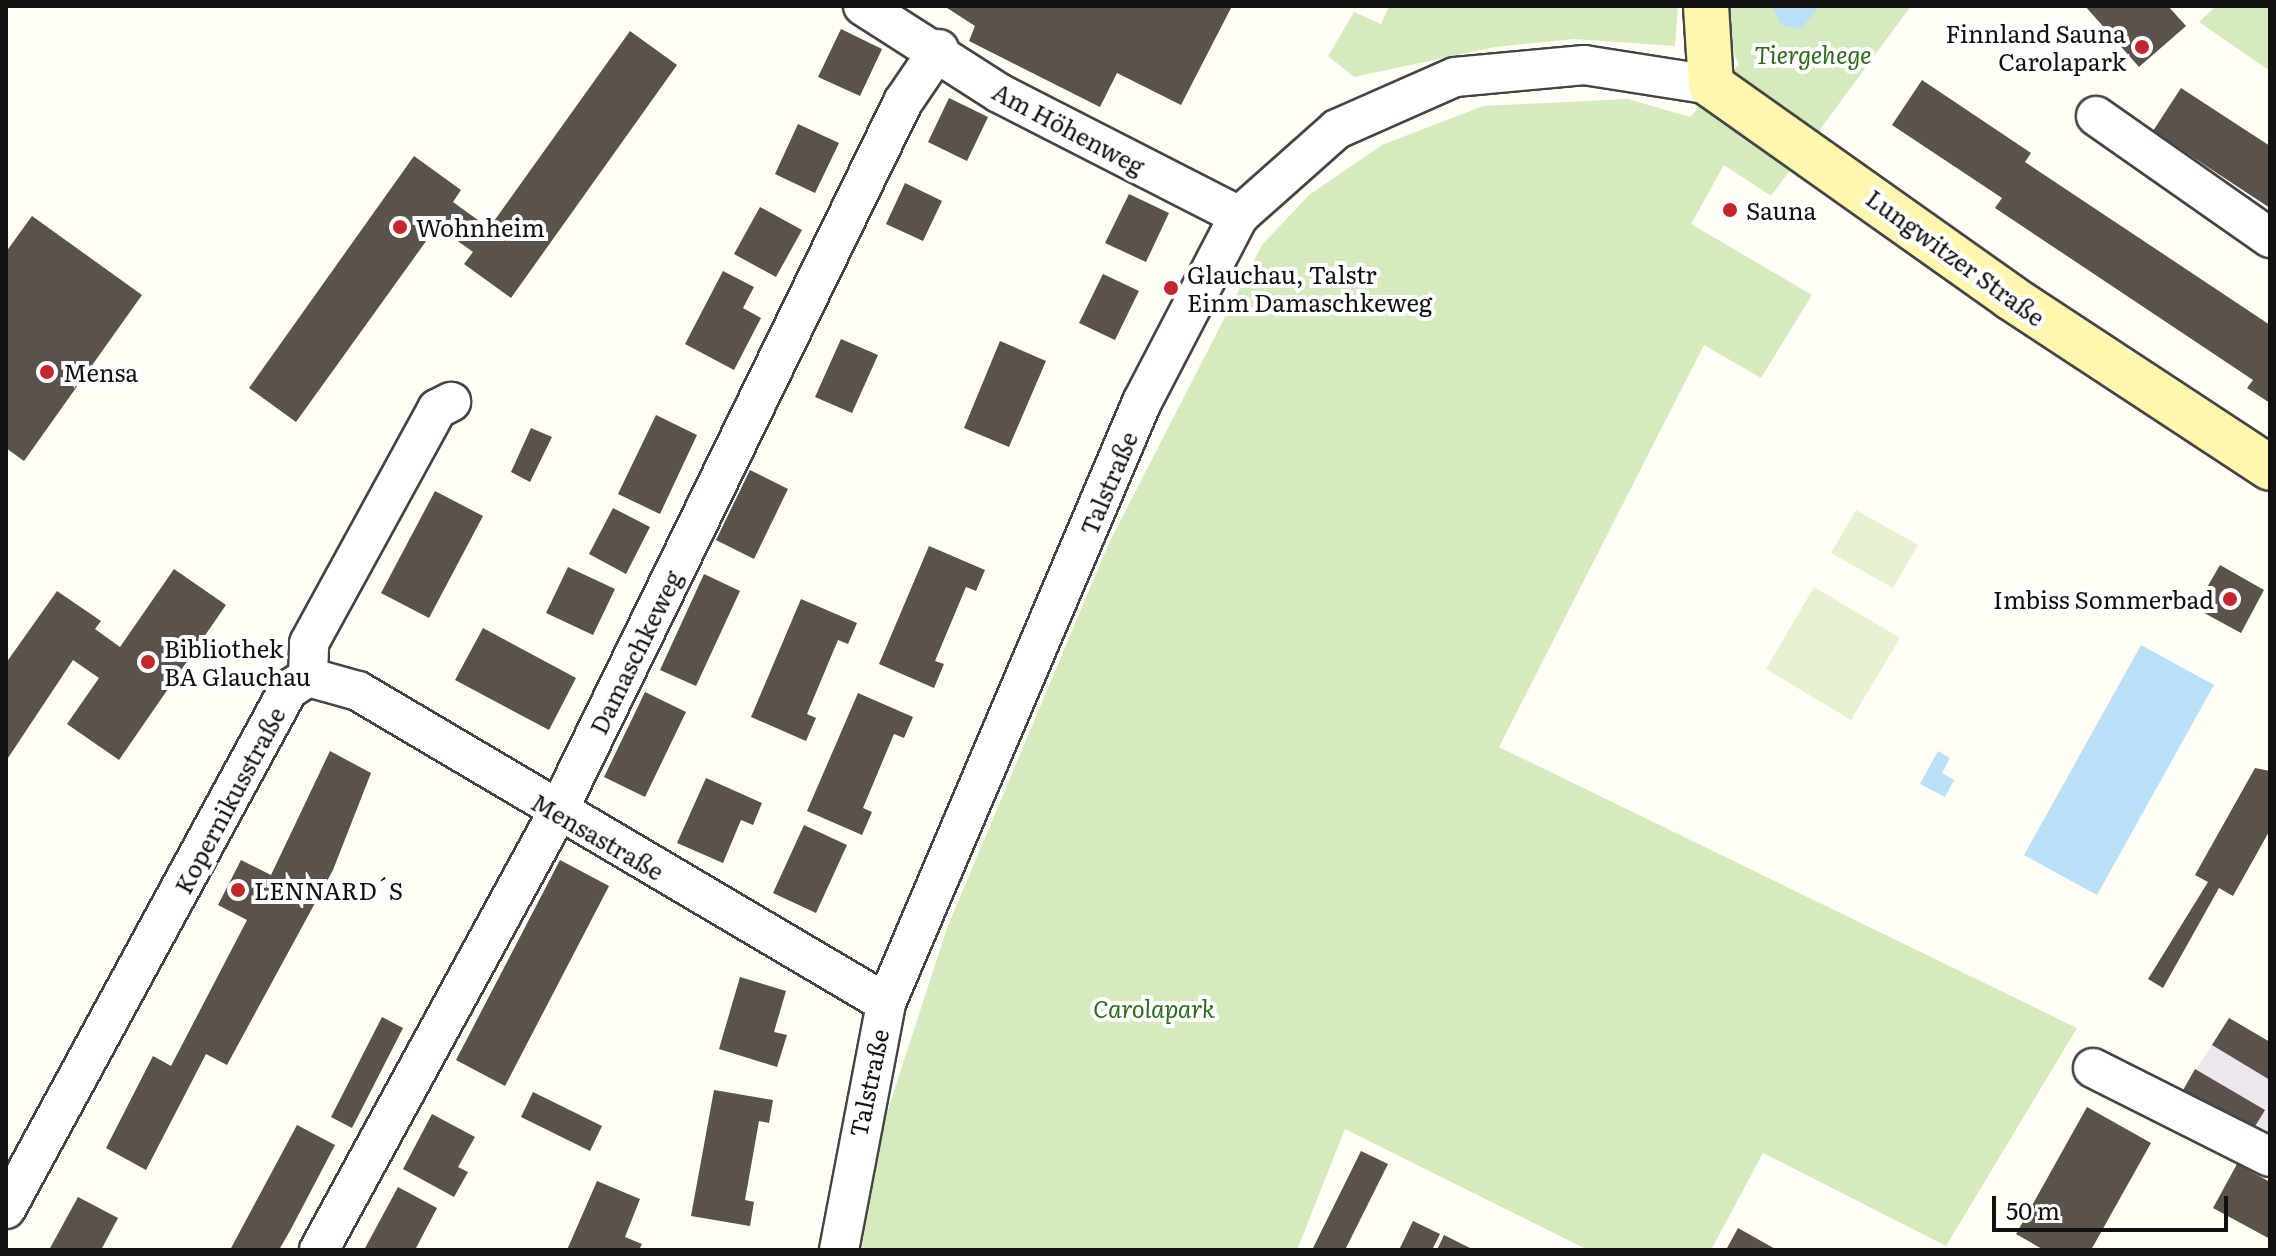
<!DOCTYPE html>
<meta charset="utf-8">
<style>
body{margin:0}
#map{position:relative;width:2276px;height:1256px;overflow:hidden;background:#fffdf5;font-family:Literata,serif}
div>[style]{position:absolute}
.industrial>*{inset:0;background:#eee6ef}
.green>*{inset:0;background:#d5ebbd}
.pitch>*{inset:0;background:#e6f2cf}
.water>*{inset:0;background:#b9e0f7}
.building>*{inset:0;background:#5a524d}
.roads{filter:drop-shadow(2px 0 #444) drop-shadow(-2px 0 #444) drop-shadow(0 2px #444) drop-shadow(0 -2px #444)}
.street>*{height:38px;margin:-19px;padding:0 19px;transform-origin:19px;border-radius:19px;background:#fff}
.secondary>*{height:44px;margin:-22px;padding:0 22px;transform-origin:22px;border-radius:22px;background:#fff6b0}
.dots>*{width:22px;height:22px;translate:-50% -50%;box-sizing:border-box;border:4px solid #fff;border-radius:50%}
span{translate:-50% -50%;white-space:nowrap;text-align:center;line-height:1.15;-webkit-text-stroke:8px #fff;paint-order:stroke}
.poi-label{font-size:24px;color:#111}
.right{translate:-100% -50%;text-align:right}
.left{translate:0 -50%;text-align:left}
.park-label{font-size:24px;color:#2f6b1f;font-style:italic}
.street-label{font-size:24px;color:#111}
.frame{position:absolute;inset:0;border:8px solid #111;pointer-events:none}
.scale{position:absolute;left:1992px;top:1196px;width:236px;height:36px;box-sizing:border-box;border:4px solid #111;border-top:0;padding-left:10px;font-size:24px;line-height:28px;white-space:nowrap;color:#111;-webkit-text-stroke:6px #fff;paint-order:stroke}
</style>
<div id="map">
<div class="industrial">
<div style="clip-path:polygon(2229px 1018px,2270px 1042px,2270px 1137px,2182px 1092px)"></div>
</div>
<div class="green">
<div style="clip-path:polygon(1389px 6px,1678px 6px,1675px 46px,1574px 39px,1495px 47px,1354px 77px,1328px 56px,1354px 12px,1381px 24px)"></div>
<div style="clip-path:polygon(1725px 6px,1911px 6px,1771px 196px,1724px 165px,1691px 224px,1812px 295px,1761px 378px,1704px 345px,1499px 747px,2077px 1028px,1946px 1246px,1763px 1153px,1711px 1250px,1588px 1250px,1345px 1129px,1297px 1250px,861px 1250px,886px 1116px,947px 928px,1109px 543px,1262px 245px,1309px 195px,1382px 145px,1483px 106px,1628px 99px,1690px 117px,1739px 64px,1728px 43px)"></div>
<div style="clip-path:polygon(2216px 6px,2270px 6px,2270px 71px,2199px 22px)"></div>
</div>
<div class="pitch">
<div style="clip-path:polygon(1856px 510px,1918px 545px,1893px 588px,1831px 553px)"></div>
<div style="clip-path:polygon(1814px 587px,1900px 638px,1851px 720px,1766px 669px)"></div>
</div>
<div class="water">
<div style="clip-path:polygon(1772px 6px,1820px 6px,1801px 29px,1781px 25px)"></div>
<div style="clip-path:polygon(2141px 645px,2214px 685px,2097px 895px,2024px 855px)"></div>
<div style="clip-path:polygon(1938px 751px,1950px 758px,1942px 773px,1954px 780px,1945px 797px,1920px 784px)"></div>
</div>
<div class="building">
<div style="clip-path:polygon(944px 6px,1232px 6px,1181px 105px,1117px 73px,1100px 107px,969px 41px,975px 26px)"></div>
<div style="clip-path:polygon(2085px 6px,2168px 6px,2186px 26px,2139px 67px)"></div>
<div style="clip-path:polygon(841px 29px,882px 49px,860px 96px,818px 77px)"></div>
<div style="clip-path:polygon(630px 31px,677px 65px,511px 298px,464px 264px,473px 252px,437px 226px,296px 422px,249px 388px,414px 156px,461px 190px,453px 202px,489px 228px)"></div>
<div style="clip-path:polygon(1922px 80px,2031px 153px,2025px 162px,2270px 325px,2270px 403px,2247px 388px,2253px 380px,1995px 208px,2002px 198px,1892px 125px)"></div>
<div style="clip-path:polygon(2181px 88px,2270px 146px,2270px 208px,2153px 131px)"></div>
<div style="clip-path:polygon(949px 98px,988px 117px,967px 161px,928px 142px)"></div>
<div style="clip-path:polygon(798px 124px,839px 143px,815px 193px,775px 174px)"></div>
<div style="clip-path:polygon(905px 183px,942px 201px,923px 241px,886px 224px)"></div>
<div style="clip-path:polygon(1129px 194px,1169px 213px,1146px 262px,1105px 243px)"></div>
<div style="clip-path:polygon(760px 207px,802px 230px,776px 277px,734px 254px)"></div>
<div style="clip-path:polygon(32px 216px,142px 295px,24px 461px,6px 448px,6px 252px)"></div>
<div style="clip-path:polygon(723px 271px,754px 287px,743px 308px,761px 318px,734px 370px,685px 344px)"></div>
<div style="clip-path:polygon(1103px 274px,1139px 291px,1115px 340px,1079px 323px)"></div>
<div style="clip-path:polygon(841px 339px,878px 355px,852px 413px,815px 397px)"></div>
<div style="clip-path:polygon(1000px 341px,1046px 361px,1009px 447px,964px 428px)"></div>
<div style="clip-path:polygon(656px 415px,697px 435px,660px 514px,618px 494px)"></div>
<div style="clip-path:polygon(531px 428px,552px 437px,530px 482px,511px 472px)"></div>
<div style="clip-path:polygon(750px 470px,788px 489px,754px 559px,716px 540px)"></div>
<div style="clip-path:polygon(435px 491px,483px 516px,429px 618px,381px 593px)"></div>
<div style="clip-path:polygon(613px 508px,650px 527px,626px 574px,589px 554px)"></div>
<div style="clip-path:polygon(929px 546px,985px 570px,976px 591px,966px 587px,935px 661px,944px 664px,934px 688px,879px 664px)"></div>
<div style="clip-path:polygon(2220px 565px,2264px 590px,2241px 633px,2195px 608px)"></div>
<div style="clip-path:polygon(568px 567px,615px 589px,593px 635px,546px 613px)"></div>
<div style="clip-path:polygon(174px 569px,226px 605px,119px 760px,67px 724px,99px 678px,73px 660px,6px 761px,6px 663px,57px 591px,101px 621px,95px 629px,120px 647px)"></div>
<div style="clip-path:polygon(704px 574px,740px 591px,696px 686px,660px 670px)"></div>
<div style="clip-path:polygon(801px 599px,857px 623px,848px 644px,838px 640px,807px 714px,816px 718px,806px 741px,751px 717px)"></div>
<div style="clip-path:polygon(483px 628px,576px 678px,549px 730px,455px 680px)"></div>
<div style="clip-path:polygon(645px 692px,686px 712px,645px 797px,604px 777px)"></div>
<div style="clip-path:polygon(858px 693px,913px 717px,904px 738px,894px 734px,863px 808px,872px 812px,862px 835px,807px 811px)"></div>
<div style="clip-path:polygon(330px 751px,371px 773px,333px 870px,227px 1065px,206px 1054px,146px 1170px,106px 1148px,153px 1056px,171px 1066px,247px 920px,218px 905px,241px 860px,271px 875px)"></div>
<div style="clip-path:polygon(2255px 768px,2270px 771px,2270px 830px,2233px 896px,2219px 888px,2163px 988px,2148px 979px,2208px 882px,2195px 875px)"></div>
<div style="clip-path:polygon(706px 778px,762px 803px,753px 825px,741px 820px,723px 863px,677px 843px)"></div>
<div style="clip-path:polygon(804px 825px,847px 845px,816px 913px,773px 893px)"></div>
<div style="clip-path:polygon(560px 860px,609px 886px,505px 1086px,456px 1060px)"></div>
<div style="clip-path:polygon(740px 977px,786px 991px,774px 1032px,787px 1035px,777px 1067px,719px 1049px)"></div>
<div style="clip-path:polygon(382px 1017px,403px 1028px,352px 1128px,331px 1117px)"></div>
<div style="clip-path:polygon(2229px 1018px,2270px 1042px,2270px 1080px,2212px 1045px)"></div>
<div style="clip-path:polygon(2195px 1069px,2265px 1110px,2251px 1133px,2182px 1092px)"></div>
<div style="clip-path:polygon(714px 1090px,773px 1100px,769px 1123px,759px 1121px,745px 1200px,754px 1202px,750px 1226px,691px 1216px)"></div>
<div style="clip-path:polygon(533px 1092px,602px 1126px,590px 1151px,521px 1117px)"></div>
<div style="clip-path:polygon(2087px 1107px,2151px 1143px,2091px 1250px,2044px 1250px,2016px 1234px)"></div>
<div style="clip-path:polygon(432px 1114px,475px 1137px,458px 1167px,468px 1172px,454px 1197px,403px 1169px)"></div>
<div style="clip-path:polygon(297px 1125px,335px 1145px,291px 1229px,279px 1250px,230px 1250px)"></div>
<div style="clip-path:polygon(1361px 1151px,1388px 1164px,1345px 1250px,1312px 1250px)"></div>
<div style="clip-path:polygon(2237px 1164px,2270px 1182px,2270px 1239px,2213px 1208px)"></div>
<div style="clip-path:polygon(597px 1181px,640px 1199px,625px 1237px,642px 1244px,639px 1250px,567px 1250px)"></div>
<div style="clip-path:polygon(398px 1187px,437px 1208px,415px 1250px,364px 1250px)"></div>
<div style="clip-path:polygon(78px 1197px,118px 1218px,101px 1250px,49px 1250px)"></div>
<div style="clip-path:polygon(1413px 1221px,1440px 1234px,1432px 1250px,1399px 1250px)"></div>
<div style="clip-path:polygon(1738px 1228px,1777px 1250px,1726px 1250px)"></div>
<div style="clip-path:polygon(1444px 1235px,1474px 1250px,1437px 1250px)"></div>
</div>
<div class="roads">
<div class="street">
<div style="left:863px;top:6px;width:161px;rotate:32.6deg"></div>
<div style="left:999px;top:93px;width:270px;rotate:27.1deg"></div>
<div style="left:2096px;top:116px;width:213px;rotate:35deg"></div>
<div style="left:308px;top:677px;width:52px;rotate:15.6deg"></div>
<div style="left:358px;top:691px;width:613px;rotate:30.58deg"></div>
<div style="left:308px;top:677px;width:34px;rotate:-88deg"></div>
<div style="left:309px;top:643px;width:267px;rotate:-61.3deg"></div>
<div style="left:437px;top:409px;width:16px;rotate:-27deg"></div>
<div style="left:2093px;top:1068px;width:198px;rotate:26.7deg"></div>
<div style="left:6px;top:1209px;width:591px;rotate:-61.48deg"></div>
<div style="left:288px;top:690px;width:24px;rotate:-33deg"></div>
<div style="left:319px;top:1250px;width:498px;rotate:-61.4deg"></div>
<div style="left:557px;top:813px;width:791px;rotate:-64.05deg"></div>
<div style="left:903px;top:102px;width:64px;rotate:-55.8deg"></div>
<div style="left:839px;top:1250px;width:251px;rotate:-79.2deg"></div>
<div style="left:886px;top:1003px;width:653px;rotate:-66.93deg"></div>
<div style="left:1142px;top:402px;width:210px;rotate:-62.5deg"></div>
<div style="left:1239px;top:216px;width:131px;rotate:-41.6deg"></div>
<div style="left:1337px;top:129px;width:129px;rotate:-23.8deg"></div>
<div style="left:1455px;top:77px;width:130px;rotate:-5.3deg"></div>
<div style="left:1584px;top:65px;width:129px;rotate:8.9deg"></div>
</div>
<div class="secondary">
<div style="left:1706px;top:6px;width:79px;rotate:86.4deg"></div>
<div style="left:1711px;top:85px;width:367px;rotate:35.3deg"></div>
<div style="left:2010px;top:297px;width:311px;rotate:33.3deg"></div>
</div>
</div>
<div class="dots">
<div style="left:2142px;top:47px;background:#c4262e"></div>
<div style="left:1730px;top:210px;background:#c4262e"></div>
<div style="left:400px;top:227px;background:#c4262e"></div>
<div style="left:1171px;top:288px;background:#c4262e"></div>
<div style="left:47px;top:372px;background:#c4262e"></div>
<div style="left:2230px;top:599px;background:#c4262e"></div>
<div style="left:148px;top:662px;background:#c4262e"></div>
<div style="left:238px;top:890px;background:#c4262e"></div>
</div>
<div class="poi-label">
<span class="right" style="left:2126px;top:47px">Finnland Sauna<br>Carolapark</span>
<span class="left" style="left:1746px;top:210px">Sauna</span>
<span class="left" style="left:416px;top:227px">Wohnheim</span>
<span class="left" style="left:1187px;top:288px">Glauchau, Talstr<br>Einm Damaschkeweg</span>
<span class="left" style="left:63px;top:372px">Mensa</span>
<span class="right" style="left:2214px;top:599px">Imbiss Sommerbad</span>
<span class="left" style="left:164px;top:662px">Bibliothek<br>BA Glauchau</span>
<span class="left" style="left:254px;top:890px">LENNARD´S</span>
</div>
<div class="park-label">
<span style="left:1813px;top:54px">Tiergehege</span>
<span style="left:1154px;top:1008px">Carolapark</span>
</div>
<div class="street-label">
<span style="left:1069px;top:128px;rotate:28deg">Am Höhenweg</span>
<span style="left:1956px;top:257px;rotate:36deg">Lungwitzer Straße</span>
<span style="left:1108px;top:483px;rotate:-67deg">Talstraße</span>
<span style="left:635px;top:652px;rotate:-64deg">Damaschkeweg</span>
<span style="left:229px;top:800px;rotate:-62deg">Kopernikusstraße</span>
<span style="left:598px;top:836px;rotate:30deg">Mensastraße</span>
<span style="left:868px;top:1083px;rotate:-78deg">Talstraße</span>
</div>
<div class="frame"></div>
<div class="scale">50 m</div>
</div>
